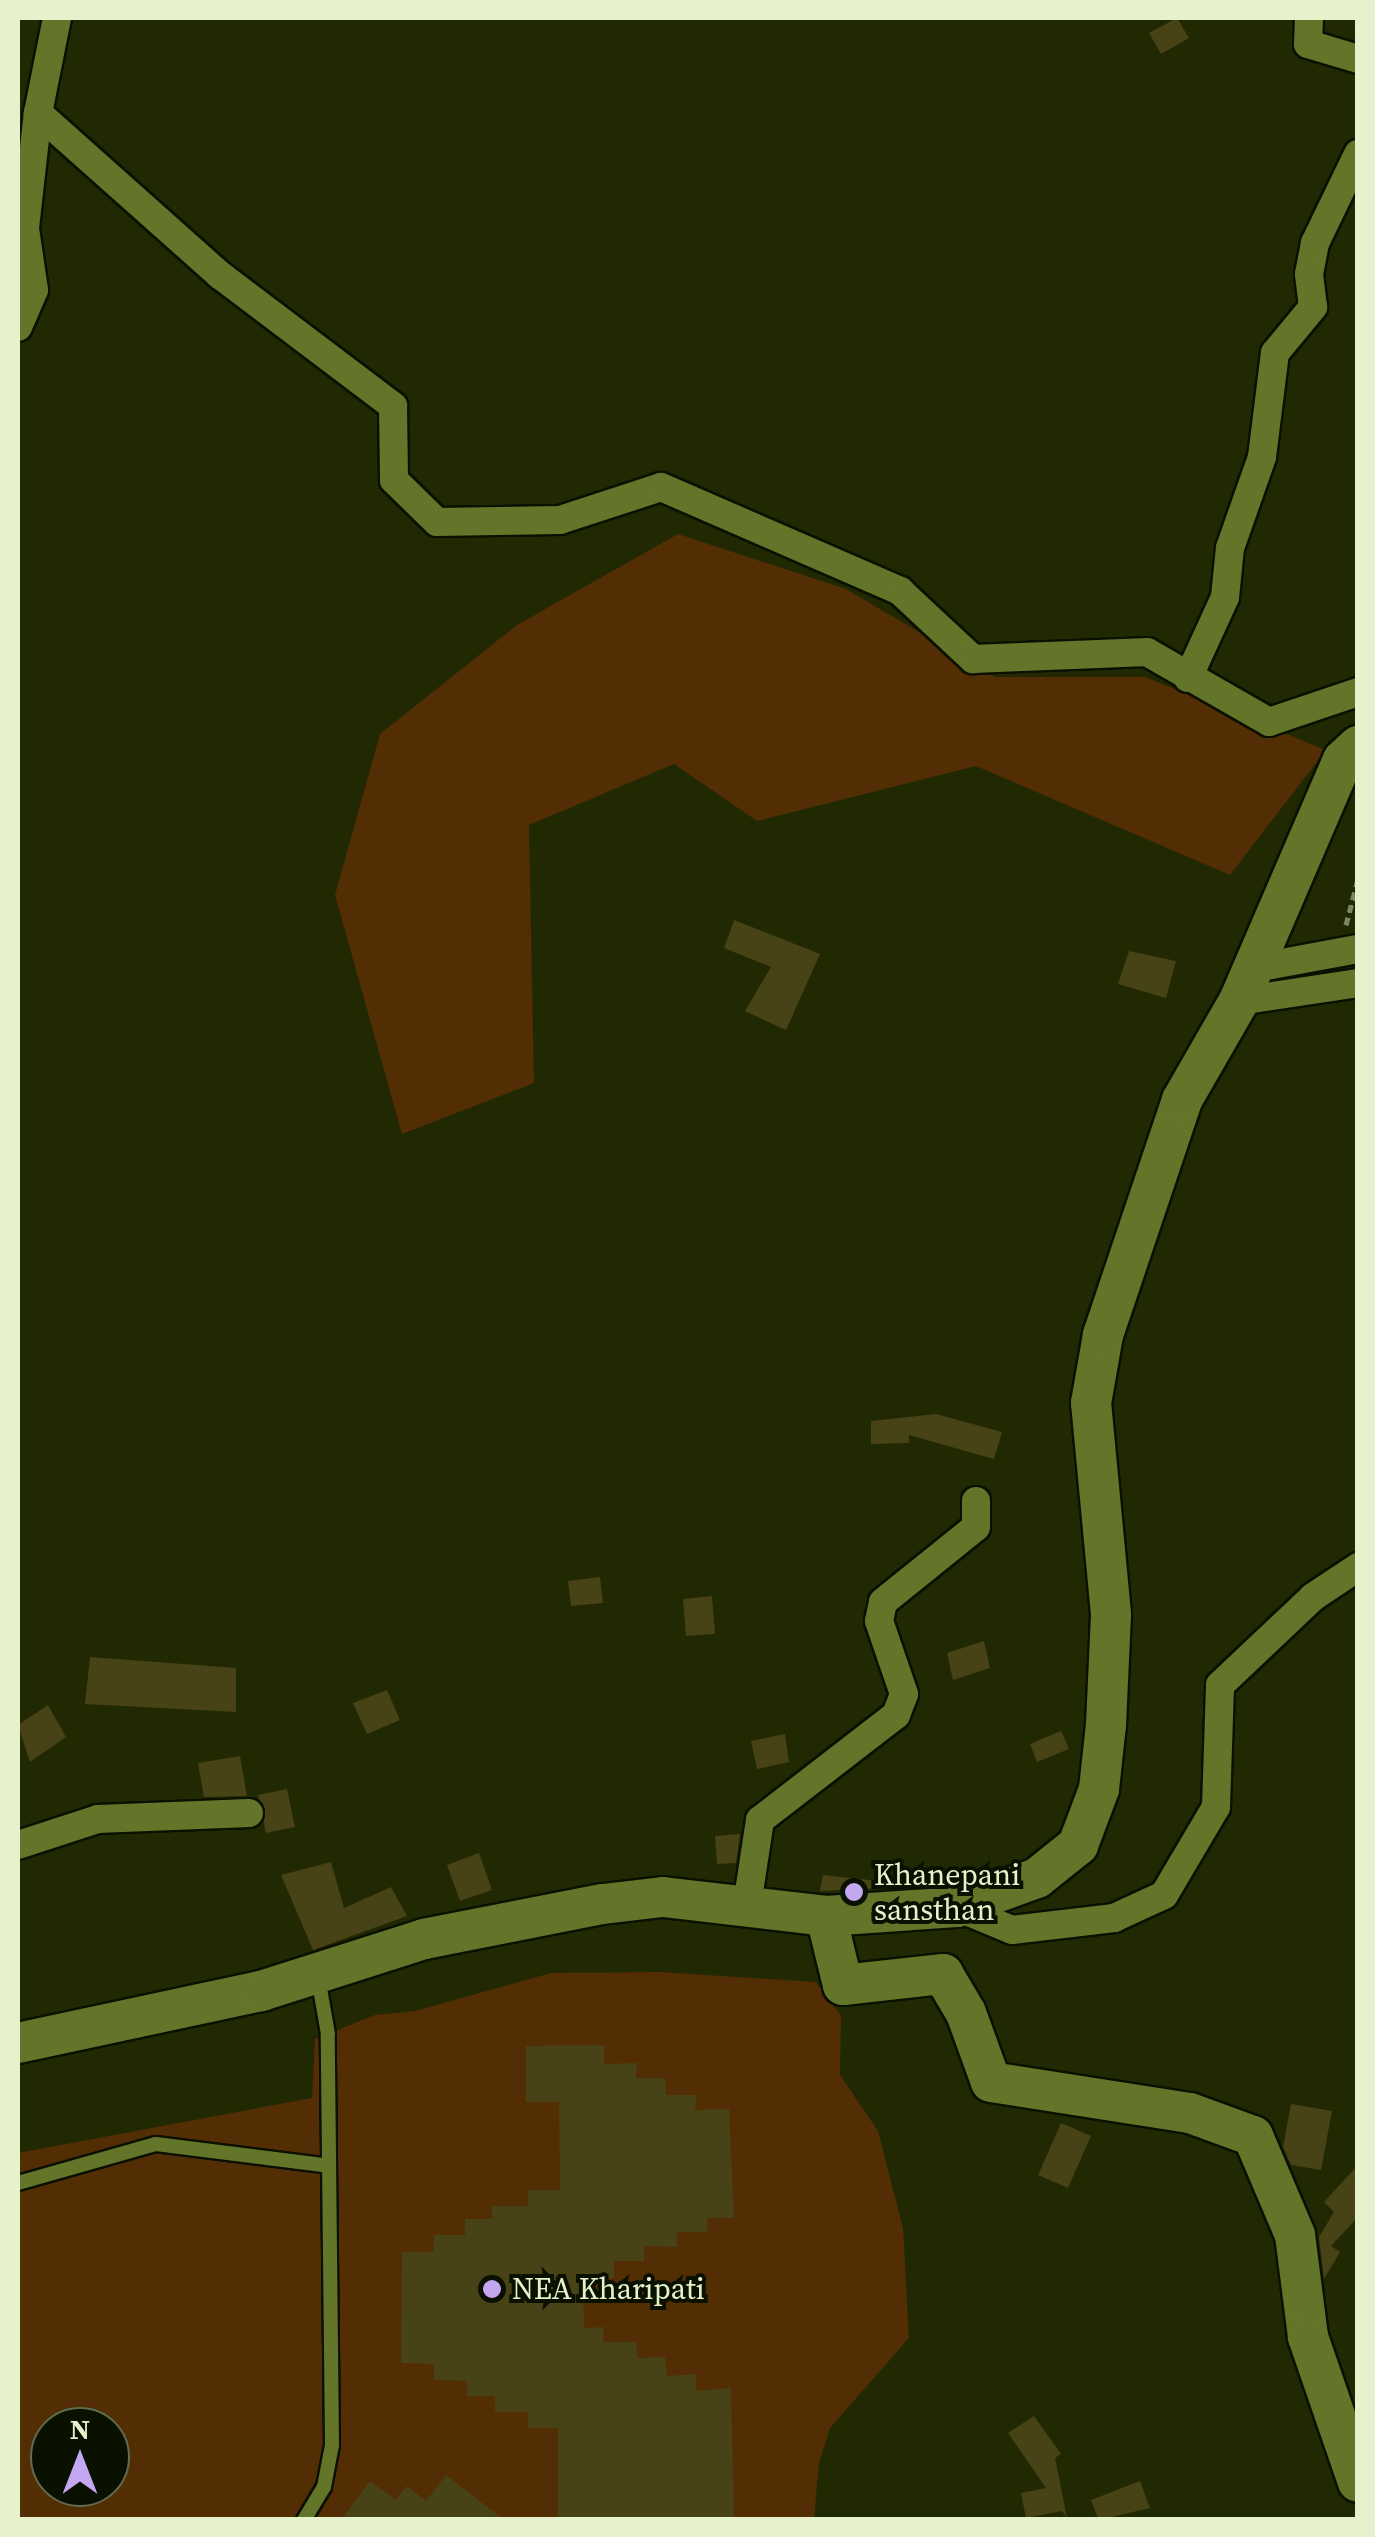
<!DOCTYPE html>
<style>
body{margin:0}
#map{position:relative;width:1375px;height:2537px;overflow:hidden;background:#202901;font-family:"Source Serif 4",serif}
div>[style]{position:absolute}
.green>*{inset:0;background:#532d04}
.building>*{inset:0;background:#484217}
.path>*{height:5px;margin-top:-2.5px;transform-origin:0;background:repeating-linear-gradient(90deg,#7c8760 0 8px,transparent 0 13px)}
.roads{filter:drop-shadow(2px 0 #0b1000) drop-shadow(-2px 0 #0b1000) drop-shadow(0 2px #0b1000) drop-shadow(0 -2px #0b1000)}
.lane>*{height:14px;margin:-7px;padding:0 7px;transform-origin:7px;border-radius:7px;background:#627529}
.street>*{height:28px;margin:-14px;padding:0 14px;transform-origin:14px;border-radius:14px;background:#627529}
.secondary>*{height:40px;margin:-20px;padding:0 20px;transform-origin:20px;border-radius:20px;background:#627529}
.dots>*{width:28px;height:28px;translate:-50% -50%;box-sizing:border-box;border:5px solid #0a1100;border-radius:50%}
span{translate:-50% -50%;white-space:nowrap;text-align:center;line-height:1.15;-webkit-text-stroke:8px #0a1100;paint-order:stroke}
.poi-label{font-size:30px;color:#e5f2cb}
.left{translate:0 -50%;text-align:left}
.frame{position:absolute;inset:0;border:20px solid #e5f2cb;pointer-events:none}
.north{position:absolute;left:30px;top:2407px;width:100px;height:100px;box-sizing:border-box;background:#0a1100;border:2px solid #626b51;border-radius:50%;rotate:0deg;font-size:28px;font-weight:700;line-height:40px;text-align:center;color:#e5f2cb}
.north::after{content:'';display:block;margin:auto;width:35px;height:45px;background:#c4a7f1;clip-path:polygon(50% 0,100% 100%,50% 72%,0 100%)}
</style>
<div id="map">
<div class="green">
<div style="clip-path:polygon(678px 534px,846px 589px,995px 677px,1145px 677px,1326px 750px,1230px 875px,976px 766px,757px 821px,674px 764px,529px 825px,534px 1083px,402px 1134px,335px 895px,380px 734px,517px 625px)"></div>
<div style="clip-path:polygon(evenodd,660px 1972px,816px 1982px,841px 2016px,840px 2075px,878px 2131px,903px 2228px,909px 2338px,830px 2428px,819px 2463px,814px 2519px,18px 2520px,18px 2153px,312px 2098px,315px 2039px,375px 2015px,415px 2011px,551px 1973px,660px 1972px,50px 2427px,110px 2427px,110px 2487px,50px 2487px,50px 2427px)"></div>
</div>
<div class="building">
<div style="clip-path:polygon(1177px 18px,1189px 38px,1161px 54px,1149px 33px)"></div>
<div style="clip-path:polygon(734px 920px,820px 954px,786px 1030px,745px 1011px,771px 967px,724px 948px)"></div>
<div style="clip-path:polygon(1129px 951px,1176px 961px,1166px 998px,1118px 984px)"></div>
<div style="clip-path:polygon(936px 1414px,1002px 1432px,994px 1459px,909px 1435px,909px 1443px,871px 1444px,871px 1421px)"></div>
<div style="clip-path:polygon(600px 1577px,603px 1603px,571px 1606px,568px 1581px)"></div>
<div style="clip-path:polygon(712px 1596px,715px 1634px,686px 1636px,683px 1599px)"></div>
<div style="clip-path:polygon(984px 1641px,990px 1668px,953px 1680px,947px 1653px)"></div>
<div style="clip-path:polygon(90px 1657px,236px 1668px,236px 1712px,85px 1704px)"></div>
<div style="clip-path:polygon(387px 1690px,400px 1720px,367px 1734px,353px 1703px)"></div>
<div style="clip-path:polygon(48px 1705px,66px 1737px,30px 1762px,18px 1725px)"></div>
<div style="clip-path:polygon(1061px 1731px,1069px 1749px,1037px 1762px,1030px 1744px)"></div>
<div style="clip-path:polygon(785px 1734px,789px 1762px,757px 1769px,751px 1741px)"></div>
<div style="clip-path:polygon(240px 1756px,247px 1796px,204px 1797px,198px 1763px)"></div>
<div style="clip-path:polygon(287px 1789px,295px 1827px,266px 1833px,258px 1795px)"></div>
<div style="clip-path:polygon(740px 1834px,736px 1863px,717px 1864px,715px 1836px)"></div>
<div style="clip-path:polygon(479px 1853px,492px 1890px,460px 1901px,447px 1865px)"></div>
<div style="clip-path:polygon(331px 1862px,344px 1908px,391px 1887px,407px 1916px,313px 1950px,281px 1875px)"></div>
<div style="clip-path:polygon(823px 1875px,888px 1882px,888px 1888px,820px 1891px)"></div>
<div style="clip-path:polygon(604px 2045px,604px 2064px,637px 2063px,636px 2078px,665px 2078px,666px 2095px,697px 2095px,695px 2110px,729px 2109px,734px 2218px,707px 2218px,707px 2232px,677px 2232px,677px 2247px,644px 2246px,644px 2261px,614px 2261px,614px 2278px,583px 2278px,584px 2328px,604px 2327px,603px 2342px,636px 2342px,638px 2358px,665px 2357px,667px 2376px,696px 2374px,696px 2391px,731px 2388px,734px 2519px,558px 2520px,558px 2428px,528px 2428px,528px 2412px,495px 2412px,495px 2396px,467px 2396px,467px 2381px,434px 2380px,434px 2364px,401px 2363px,402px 2252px,433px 2252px,434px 2235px,465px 2235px,465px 2219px,492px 2219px,492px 2206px,528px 2206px,528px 2190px,560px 2190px,559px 2102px,526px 2102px,526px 2046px)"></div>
<div style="clip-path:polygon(1291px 2104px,1332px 2111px,1321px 2170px,1291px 2165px,1283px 2147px)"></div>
<div style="clip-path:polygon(1061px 2123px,1091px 2136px,1068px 2188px,1038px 2175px)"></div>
<div style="clip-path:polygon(1358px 2165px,1358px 2217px,1331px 2246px,1340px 2252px,1324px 2279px,1319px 2237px,1334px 2212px,1324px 2202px)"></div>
<div style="clip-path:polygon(1034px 2416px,1061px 2454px,1055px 2458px,1067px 2518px,1062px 2511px,1026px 2518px,1021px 2493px,1046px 2488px,1008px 2433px)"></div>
<div style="clip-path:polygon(446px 2475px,504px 2520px,341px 2520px,370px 2481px,396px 2500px,407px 2486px,426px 2501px)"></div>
<div style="clip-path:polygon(1140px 2481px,1150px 2508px,1099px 2520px,1091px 2500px)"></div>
</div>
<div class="path">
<div style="left:1346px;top:925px;width:48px;rotate:-75.4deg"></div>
</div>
<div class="roads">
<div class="lane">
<div style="left:18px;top:2183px;width:143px;rotate:-15.8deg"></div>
<div style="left:156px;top:2144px;width:174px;rotate:7.2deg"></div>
<div style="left:304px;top:2520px;width:39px;rotate:-59deg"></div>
<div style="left:324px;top:2487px;width:43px;rotate:-79.2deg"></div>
<div style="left:332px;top:2445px;width:411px;rotate:-90.6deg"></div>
<div style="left:328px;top:2034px;width:58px;rotate:-100deg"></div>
</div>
<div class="street">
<div style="left:57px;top:18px;width:97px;rotate:101.3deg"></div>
<div style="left:38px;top:113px;width:244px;rotate:41.7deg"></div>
<div style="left:220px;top:275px;width:217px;rotate:37.1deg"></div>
<div style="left:393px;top:406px;width:74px;rotate:89.2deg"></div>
<div style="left:394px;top:480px;width:60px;rotate:44.3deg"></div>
<div style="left:437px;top:522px;width:123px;rotate:-0.9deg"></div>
<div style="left:560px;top:520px;width:106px;rotate:-18.1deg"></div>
<div style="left:661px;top:487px;width:261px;rotate:23.5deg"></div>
<div style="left:900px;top:591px;width:100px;rotate:43deg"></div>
<div style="left:973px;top:659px;width:174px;rotate:-2.3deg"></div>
<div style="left:1147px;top:652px;width:141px;rotate:29.8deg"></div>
<div style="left:1269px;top:722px;width:94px;rotate:-18.6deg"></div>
<div style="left:1309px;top:18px;width:26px;rotate:92deg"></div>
<div style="left:1308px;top:44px;width:52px;rotate:16.7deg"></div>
<div style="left:18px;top:327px;width:40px;rotate:-66.6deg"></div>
<div style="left:34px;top:290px;width:63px;rotate:-98.3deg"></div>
<div style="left:25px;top:228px;width:116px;rotate:-83.6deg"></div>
<div style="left:1188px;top:678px;width:89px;rotate:-65.4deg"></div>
<div style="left:1225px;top:597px;width:49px;rotate:-84.2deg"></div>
<div style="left:1230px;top:548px;width:96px;rotate:-70.6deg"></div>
<div style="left:1262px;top:457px;width:105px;rotate:-82.9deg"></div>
<div style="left:1275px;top:353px;width:60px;rotate:-50.4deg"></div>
<div style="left:1313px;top:307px;width:33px;rotate:-97deg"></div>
<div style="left:1309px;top:274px;width:32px;rotate:-79deg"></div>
<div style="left:1315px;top:243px;width:99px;rotate:-64.2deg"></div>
<div style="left:1255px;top:968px;width:105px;rotate:-10.5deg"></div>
<div style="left:1239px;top:1001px;width:120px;rotate:-8.6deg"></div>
<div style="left:18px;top:1845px;width:84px;rotate:-18deg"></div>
<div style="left:98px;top:1819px;width:151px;rotate:-2.3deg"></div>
<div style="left:747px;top:1905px;width:86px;rotate:-81.3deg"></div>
<div style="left:760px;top:1820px;width:172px;rotate:-37.7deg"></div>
<div style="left:896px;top:1715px;width:22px;rotate:-69deg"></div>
<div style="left:904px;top:1694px;width:77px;rotate:-108.9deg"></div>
<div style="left:879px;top:1621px;width:19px;rotate:-78deg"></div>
<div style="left:883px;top:1602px;width:119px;rotate:-38.9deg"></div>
<div style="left:976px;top:1527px;width:26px;rotate:-90deg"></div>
<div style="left:957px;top:1907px;width:60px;rotate:22.7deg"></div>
<div style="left:1012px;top:1930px;width:103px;rotate:-6.7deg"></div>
<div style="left:1114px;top:1918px;width:55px;rotate:-24.7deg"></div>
<div style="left:1164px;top:1895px;width:102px;rotate:-59.4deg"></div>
<div style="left:1216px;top:1807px;width:122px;rotate:-88.1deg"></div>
<div style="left:1220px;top:1685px;width:128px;rotate:-43.4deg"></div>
<div style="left:1313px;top:1597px;width:54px;rotate:-33.7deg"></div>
</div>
<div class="secondary">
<div style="left:826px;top:1916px;width:71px;rotate:76.2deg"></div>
<div style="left:843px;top:1985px;width:101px;rotate:-6.3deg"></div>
<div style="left:943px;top:1974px;width:45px;rotate:59.5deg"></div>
<div style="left:966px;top:2013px;width:73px;rotate:70.1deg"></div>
<div style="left:991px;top:2082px;width:201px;rotate:8.9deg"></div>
<div style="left:1190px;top:2113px;width:67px;rotate:20.1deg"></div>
<div style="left:1253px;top:2136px;width:108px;rotate:67deg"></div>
<div style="left:1295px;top:2235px;width:103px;rotate:82.7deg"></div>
<div style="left:1308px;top:2337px;width:153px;rotate:71deg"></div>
<div style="left:18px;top:2043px;width:249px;rotate:-12.1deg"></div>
<div style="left:261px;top:1991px;width:171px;rotate:-17.7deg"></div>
<div style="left:424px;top:1939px;width:182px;rotate:-11.1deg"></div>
<div style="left:603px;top:1904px;width:60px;rotate:-6.7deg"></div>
<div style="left:663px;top:1897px;width:164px;rotate:6.6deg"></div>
<div style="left:826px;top:1916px;width:131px;rotate:-3.9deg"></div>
<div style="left:957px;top:1907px;width:85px;rotate:-19.9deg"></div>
<div style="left:1037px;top:1878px;width:53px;rotate:-38.8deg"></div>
<div style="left:1078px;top:1845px;width:60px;rotate:-69.4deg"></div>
<div style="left:1099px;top:1789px;width:64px;rotate:-83.8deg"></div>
<div style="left:1106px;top:1725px;width:111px;rotate:-87.4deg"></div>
<div style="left:1111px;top:1614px;width:212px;rotate:-95.4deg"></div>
<div style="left:1091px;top:1403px;width:69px;rotate:-80deg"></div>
<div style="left:1103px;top:1335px;width:248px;rotate:-71.4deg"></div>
<div style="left:1182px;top:1100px;width:114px;rotate:-60.1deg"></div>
<div style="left:1239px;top:1001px;width:262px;rotate:-66.7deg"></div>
<div style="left:1343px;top:760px;width:21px;rotate:-43deg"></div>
</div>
</div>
<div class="dots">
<div style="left:854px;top:1892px;background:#c4a7f1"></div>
<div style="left:492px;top:2289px;background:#c4a7f1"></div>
</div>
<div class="poi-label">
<span class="left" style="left:874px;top:1892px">Khanepani<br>sansthan</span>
<span class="left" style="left:512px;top:2289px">NEA Kharipati</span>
</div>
<div class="frame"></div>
<div class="north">N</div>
</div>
